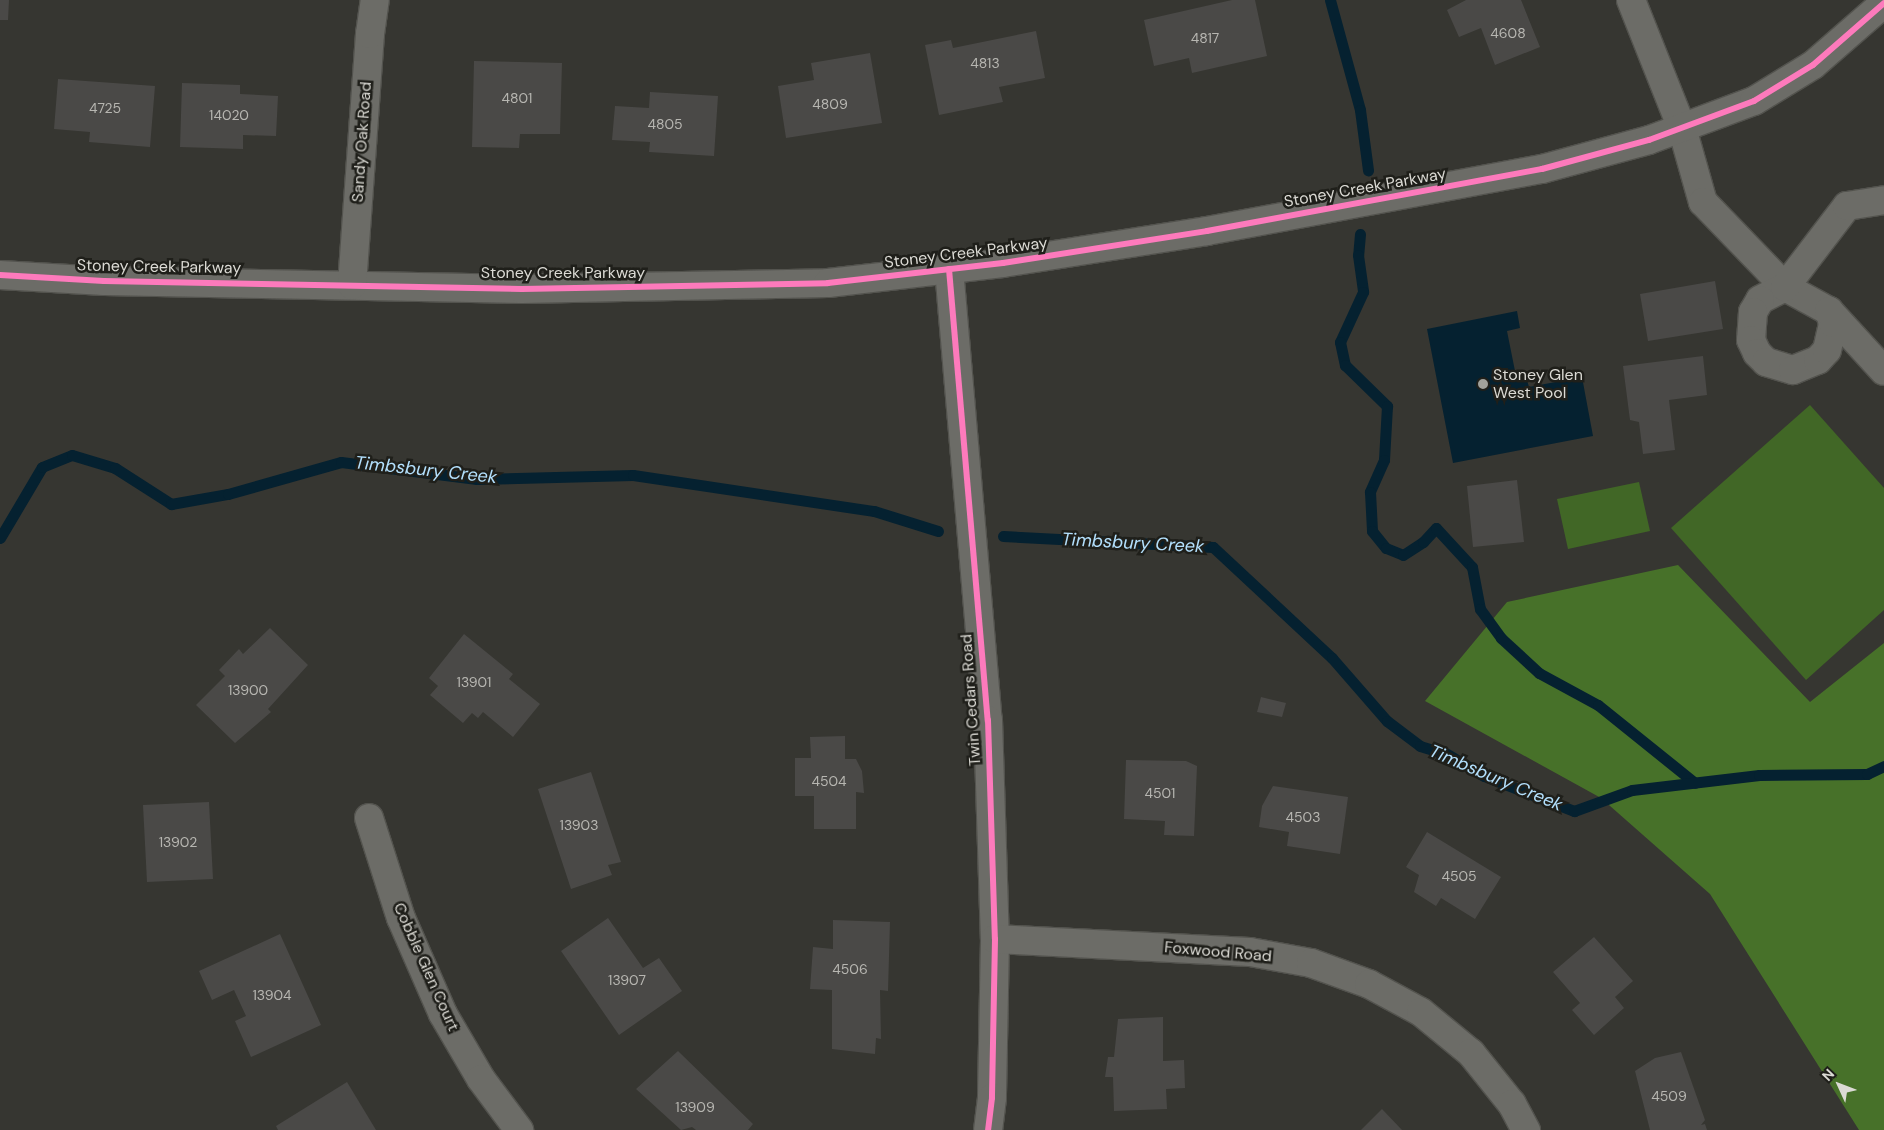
<!DOCTYPE html>
<style>
body{margin:0}
#map{position:relative;width:1884px;height:1130px;overflow:hidden;background:#363631;font-family:"DM Sans",sans-serif}
div>[style]{position:absolute}
.green>*{inset:0;background:#416726}
.forest>*{inset:0;background:#477129}
.water>*{inset:0;background:#052130}
.stream>*{height:11px;margin:-5.5px;padding:0 5.5px;transform-origin:5.5px;border-radius:5.5px;background:#052130}
.building>*{inset:0;background:#4a4947}
.roads{filter:drop-shadow(1px 0 #53534e) drop-shadow(-1px 0 #53534e) drop-shadow(0 1px #53534e) drop-shadow(0 -1px #53534e)}
.street>*{height:28px;margin:-14px;padding:0 14px;transform-origin:14px;border-radius:14px;background:#6c6c67}
.cycleway>*{height:6px;margin:-3px;padding:0 3px;transform-origin:3px;border-radius:3px;background:#fd7abc}
.dots>*{width:14px;height:14px;translate:-50% -50%;box-sizing:border-box;border:2px solid #1f1f1a;border-radius:50%}
span{translate:-50% -50%;white-space:nowrap;text-align:center;line-height:1.15;-webkit-text-stroke:5px #1f1f1a;paint-order:stroke}
.number-label{font-size:14px;color:#b7b6b1}
.number-label span{-webkit-text-stroke-width:0}
.street-label{font-size:16px;color:#dbdad4}
.poi-label{font-size:16px;color:#dbdad4}
.left{translate:0 -50%;text-align:left}
.water-label{font-size:18px;color:#b3e0fd;font-style:italic}
.north{position:absolute;left:1814px;top:1060px;width:50px;height:50px;-webkit-text-stroke:4px #1f1f1a;paint-order:stroke;rotate:313deg;font-size:14px;font-weight:700;line-height:20px;text-align:center;color:#dbdad4}
.north::after{content:'';display:block;margin:auto;width:18px;height:22px;background:#dbdad4;clip-path:polygon(50% 0,100% 100%,50% 72%,0 100%)}
</style>
<div id="map">
<div class="green">
<div style="clip-path:polygon(1810px 405px,1884px 488px,1884px 610px,1806px 680px,1671px 528px)"></div>
<div style="clip-path:polygon(1639px 482px,1650px 531px,1568px 549px,1557px 499px)"></div>
</div>
<div class="forest">
<div style="clip-path:polygon(1678px 565px,1810px 702px,1884px 643px,1884px 1130px,1859px 1130px,1710px 894px,1601px 798px,1425px 701px,1507px 602px)"></div>
</div>
<div class="water">
<div style="clip-path:polygon(1517px 311px,1520px 328px,1507px 331px,1517px 381px,1527px 380px,1529px 387px,1582px 377px,1593px 436px,1453px 463px,1427px 329px)"></div>
</div>
<div class="stream">
<div style="left:1330px;top:0;width:114px;rotate:74.7deg"></div>
<div style="left:1360px;top:110px;width:61px;rotate:82.4deg"></div>
<div style="left:1360px;top:234px;width:21px;rotate:95deg"></div>
<div style="left:1358px;top:255px;width:37px;rotate:82deg"></div>
<div style="left:1363px;top:292px;width:55px;rotate:114.7deg"></div>
<div style="left:1340px;top:342px;width:24px;rotate:78deg"></div>
<div style="left:1345px;top:365px;width:59px;rotate:44.3deg"></div>
<div style="left:1387px;top:406px;width:54px;rotate:93.2deg"></div>
<div style="left:1384px;top:460px;width:35px;rotate:114deg"></div>
<div style="left:1370px;top:492px;width:39px;rotate:87deg"></div>
<div style="left:1372px;top:531px;width:22px;rotate:51deg"></div>
<div style="left:1386px;top:548px;width:18px;rotate:22deg"></div>
<div style="left:1403px;top:555px;width:24px;rotate:-33deg"></div>
<div style="left:1423px;top:542px;width:19px;rotate:-47deg"></div>
<div style="left:1436px;top:528px;width:53px;rotate:47.3deg"></div>
<div style="left:1472px;top:567px;width:43px;rotate:79.2deg"></div>
<div style="left:1480px;top:609px;width:36px;rotate:54deg"></div>
<div style="left:1501px;top:638px;width:52px;rotate:42.6deg"></div>
<div style="left:1539px;top:673px;width:67px;rotate:28.5deg"></div>
<div style="left:1598px;top:705px;width:124px;rotate:38.8deg"></div>
<div style="left:1003px;top:536px;width:210px;rotate:3deg"></div>
<div style="left:1213px;top:547px;width:163px;rotate:43deg"></div>
<div style="left:1332px;top:658px;width:84px;rotate:48.9deg"></div>
<div style="left:1387px;top:721px;width:41px;rotate:37.1deg"></div>
<div style="left:1420px;top:746px;width:28px;rotate:17deg"></div>
<div style="left:1447px;top:754px;width:43px;rotate:30.7deg"></div>
<div style="left:1484px;top:776px;width:97px;rotate:21.3deg"></div>
<div style="left:1574px;top:811px;width:62px;rotate:-19.9deg"></div>
<div style="left:1632px;top:790px;width:128px;rotate:-6.7deg"></div>
<div style="left:1759px;top:775px;width:108px;rotate:-0.5deg"></div>
<div style="left:1867px;top:774px;width:19px;rotate:-25deg"></div>
<div style="left:0;top:538px;width:82px;rotate:-59.4deg"></div>
<div style="left:42px;top:467px;width:32px;rotate:-22deg"></div>
<div style="left:72px;top:455px;width:45px;rotate:16.8deg"></div>
<div style="left:115px;top:468px;width:67px;rotate:32.7deg"></div>
<div style="left:171px;top:504px;width:58px;rotate:-10deg"></div>
<div style="left:228px;top:494px;width:117px;rotate:-15.8deg"></div>
<div style="left:341px;top:462px;width:137px;rotate:7.1deg"></div>
<div style="left:477px;top:479px;width:156px;rotate:-1.5deg"></div>
<div style="left:633px;top:475px;width:244px;rotate:8.5deg"></div>
<div style="left:874px;top:511px;width:67px;rotate:17.4deg"></div>
</div>
<div class="building">
<div style="clip-path:polygon(0 0,9px 0,8px 20px,0 20px)"></div>
<div style="clip-path:polygon(1232px 0,1255px 0,1267px 56px,1192px 73px,1189px 58px,1154px 66px,1144px 20px)"></div>
<div style="clip-path:polygon(1466px 0,1521px 0,1540px 47px,1495px 65px,1481px 28px,1459px 37px,1447px 10px)"></div>
<div style="clip-path:polygon(1036px 31px,1045px 78px,999px 87px,1003px 102px,939px 115px,925px 45px,951px 40px,953px 48px)"></div>
<div style="clip-path:polygon(870px 53px,882px 123px,786px 138px,778px 86px,814px 80px,811px 63px)"></div>
<div style="clip-path:polygon(474px 61px,562px 63px,560px 134px,520px 134px,519px 148px,472px 147px)"></div>
<div style="clip-path:polygon(58px 79px,155px 86px,150px 147px,89px 142px,90px 132px,54px 129px)"></div>
<div style="clip-path:polygon(182px 83px,240px 85px,240px 94px,278px 96px,276px 136px,243px 135px,243px 149px,180px 147px)"></div>
<div style="clip-path:polygon(650px 92px,718px 96px,714px 156px,649px 152px,650px 142px,612px 140px,615px 106px,649px 108px)"></div>
<div style="clip-path:polygon(1715px 281px,1723px 329px,1648px 341px,1640px 294px)"></div>
<div style="clip-path:polygon(1703px 356px,1707px 395px,1669px 400px,1675px 450px,1643px 454px,1639px 422px,1630px 420px,1623px 366px)"></div>
<div style="clip-path:polygon(1517px 480px,1524px 542px,1473px 547px,1467px 486px)"></div>
<div style="clip-path:polygon(270px 628px,308px 665px,268px 709px,271px 712px,235px 743px,196px 705px,225px 676px,219px 670px,239px 649px,243px 654px)"></div>
<div style="clip-path:polygon(464px 634px,513px 674px,509px 679px,540px 704px,513px 737px,483px 712px,478px 718px,472px 713px,463px 723px,430px 695px,438px 686px,429px 678px)"></div>
<div style="clip-path:polygon(1261px 697px,1286px 703px,1282px 717px,1257px 712px)"></div>
<div style="clip-path:polygon(845px 736px,845px 759px,856px 759px,862px 771px,864px 793px,856px 792px,856px 829px,814px 829px,814px 796px,795px 796px,795px 758px,811px 758px,810px 737px)"></div>
<div style="clip-path:polygon(1126px 760px,1186px 761px,1197px 766px,1194px 836px,1164px 835px,1165px 821px,1124px 819px)"></div>
<div style="clip-path:polygon(591px 772px,621px 862px,608px 865px,612px 875px,571px 889px,538px 789px)"></div>
<div style="clip-path:polygon(1273px 786px,1348px 797px,1340px 854px,1287px 846px,1289px 832px,1259px 827px,1262px 806px)"></div>
<div style="clip-path:polygon(209px 802px,213px 879px,147px 882px,143px 805px)"></div>
<div style="clip-path:polygon(1427px 832px,1501px 877px,1475px 919px,1441px 898px,1436px 906px,1414px 892px,1419px 875px,1406px 867px)"></div>
<div style="clip-path:polygon(608px 918px,643px 968px,659px 958px,682px 991px,619px 1035px,561px 951px)"></div>
<div style="clip-path:polygon(833px 920px,890px 922px,888px 991px,880px 990px,881px 1039px,876px 1038px,875px 1054px,832px 1049px,832px 990px,810px 989px,813px 947px,833px 949px)"></div>
<div style="clip-path:polygon(280px 934px,321px 1025px,251px 1057px,235px 1021px,246px 1016px,234px 990px,212px 1000px,199px 971px)"></div>
<div style="clip-path:polygon(1594px 937px,1633px 981px,1615px 997px,1624px 1008px,1594px 1035px,1572px 1010px,1580px 1003px,1553px 972px)"></div>
<div style="clip-path:polygon(1163px 1017px,1163px 1061px,1184px 1060px,1185px 1088px,1166px 1089px,1167px 1109px,1114px 1111px,1113px 1077px,1105px 1077px,1108px 1057px,1114px 1057px,1118px 1019px)"></div>
<div style="clip-path:polygon(678px 1051px,753px 1124px,748px 1130px,696px 1130px,692px 1127px,681px 1130px,636px 1089px)"></div>
<div style="clip-path:polygon(1681px 1052px,1705px 1120px,1701px 1125px,1705px 1124px,1707px 1130px,1650px 1130px,1635px 1071px,1655px 1058px)"></div>
<div style="clip-path:polygon(347px 1082px,376px 1130px,278px 1130px,276px 1126px)"></div>
<div style="clip-path:polygon(1382px 1109px,1402px 1130px,1361px 1130px)"></div>
</div>
<div class="roads">
<div class="street">
<div style="left:1631px;top:0;width:138px;rotate:68.3deg"></div>
<div style="left:1682px;top:128px;width:77px;rotate:74.2deg"></div>
<div style="left:1703px;top:202px;width:118px;rotate:46deg"></div>
<div style="left:1785px;top:287px;width:28px;rotate:153deg"></div>
<div style="left:1760px;top:300px;width:14px;rotate:120deg"></div>
<div style="left:1753px;top:312px;width:28px;rotate:94deg"></div>
<div style="left:1751px;top:340px;width:14px;rotate:65deg"></div>
<div style="left:1757px;top:353px;width:13px;rotate:45deg"></div>
<div style="left:1766px;top:362px;width:28px;rotate:17deg"></div>
<div style="left:1793px;top:370px;width:27px;rotate:-22deg"></div>
<div style="left:1818px;top:360px;width:13px;rotate:-48deg"></div>
<div style="left:1827px;top:350px;width:28px;rotate:-77deg"></div>
<div style="left:1833px;top:323px;width:13px;rotate:-108deg"></div>
<div style="left:1829px;top:311px;width:50px;rotate:-151.4deg"></div>
<div style="left:1785px;top:287px;width:102px;rotate:-52.6deg"></div>
<div style="left:1847px;top:206px;width:37px;rotate:-9deg"></div>
<div style="left:949px;top:269px;width:453px;rotate:85.1deg"></div>
<div style="left:988px;top:720px;width:219px;rotate:88.2deg"></div>
<div style="left:995px;top:939px;width:159px;rotate:91.1deg"></div>
<div style="left:992px;top:1098px;width:32px;rotate:97deg"></div>
<div style="left:0;top:275px;width:104px;rotate:3.3deg"></div>
<div style="left:104px;top:281px;width:418px;rotate:1.1deg"></div>
<div style="left:522px;top:289px;width:306px;rotate:-1.1deg"></div>
<div style="left:828px;top:283px;width:176px;rotate:-6.5deg"></div>
<div style="left:1003px;top:263px;width:206px;rotate:-8.9deg"></div>
<div style="left:1207px;top:231px;width:341px;rotate:-10.5deg"></div>
<div style="left:1542px;top:169px;width:111px;rotate:-15.2deg"></div>
<div style="left:1649px;top:140px;width:112px;rotate:-20.4deg"></div>
<div style="left:1754px;top:101px;width:69px;rotate:-31.4deg"></div>
<div style="left:1813px;top:65px;width:94px;rotate:-41.1deg"></div>
<div style="left:352px;top:285px;width:252px;rotate:-85.9deg"></div>
<div style="left:370px;top:34px;width:34px;rotate:-82deg"></div>
<div style="left:1829px;top:311px;width:81px;rotate:47.5deg"></div>
<div style="left:369px;top:818px;width:105px;rotate:72.3deg"></div>
<div style="left:401px;top:918px;width:105px;rotate:66.4deg"></div>
<div style="left:443px;top:1014px;width:75px;rotate:59.7deg"></div>
<div style="left:481px;top:1079px;width:64px;rotate:53.3deg"></div>
<div style="left:995px;top:939px;width:255px;rotate:2.9deg"></div>
<div style="left:1250px;top:952px;width:62px;rotate:10.2deg"></div>
<div style="left:1311px;top:963px;width:62px;rotate:19.9deg"></div>
<div style="left:1369px;top:984px;width:59px;rotate:28.3deg"></div>
<div style="left:1421px;top:1012px;width:65px;rotate:39.4deg"></div>
<div style="left:1471px;top:1053px;width:65px;rotate:51.2deg"></div>
<div style="left:1512px;top:1104px;width:30px;rotate:62deg"></div>
</div>
</div>
<div class="cycleway">
<div style="left:949px;top:269px;width:453px;rotate:85.1deg"></div>
<div style="left:988px;top:720px;width:219px;rotate:88.2deg"></div>
<div style="left:995px;top:939px;width:159px;rotate:91.1deg"></div>
<div style="left:992px;top:1098px;width:32px;rotate:97deg"></div>
<div style="left:0;top:275px;width:104px;rotate:3.3deg"></div>
<div style="left:104px;top:281px;width:418px;rotate:1.1deg"></div>
<div style="left:522px;top:289px;width:306px;rotate:-1.1deg"></div>
<div style="left:828px;top:283px;width:176px;rotate:-6.5deg"></div>
<div style="left:1003px;top:263px;width:206px;rotate:-8.9deg"></div>
<div style="left:1207px;top:231px;width:341px;rotate:-10.5deg"></div>
<div style="left:1542px;top:169px;width:111px;rotate:-15.2deg"></div>
<div style="left:1649px;top:140px;width:112px;rotate:-20.4deg"></div>
<div style="left:1754px;top:101px;width:69px;rotate:-31.4deg"></div>
<div style="left:1813px;top:65px;width:94px;rotate:-41.1deg"></div>
</div>
<div class="dots">
<div style="left:1483px;top:384px;background:#a1a19b"></div>
</div>
<div class="number-label">
<span style="left:1508px;top:33px">4608</span>
<span style="left:1205px;top:38px">4817</span>
<span style="left:985px;top:63px">4813</span>
<span style="left:517px;top:98px">4801</span>
<span style="left:830px;top:104px">4809</span>
<span style="left:105px;top:108px">4725</span>
<span style="left:229px;top:115px">14020</span>
<span style="left:665px;top:124px">4805</span>
<span style="left:474px;top:682px">13901</span>
<span style="left:248px;top:690px">13900</span>
<span style="left:829px;top:781px">4504</span>
<span style="left:1160px;top:793px">4501</span>
<span style="left:1303px;top:817px">4503</span>
<span style="left:579px;top:825px">13903</span>
<span style="left:178px;top:842px">13902</span>
<span style="left:1459px;top:876px">4505</span>
<span style="left:850px;top:969px">4506</span>
<span style="left:627px;top:980px">13907</span>
<span style="left:272px;top:995px">13904</span>
<span style="left:1669px;top:1096px">4509</span>
<span style="left:695px;top:1107px">13909</span>
</div>
<div class="street-label">
<span style="left:362px;top:142px;rotate:-86deg">Sandy Oak Road</span>
<span style="left:1365px;top:188px;rotate:-10deg">Stoney Creek Parkway</span>
<span style="left:966px;top:253px;rotate:-7deg">Stoney Creek Parkway</span>
<span style="left:159px;top:267px;rotate:1deg">Stoney Creek Parkway</span>
<span style="left:563px;top:273px">Stoney Creek Parkway</span>
<span style="left:971px;top:700px;rotate:-94deg">Twin Cedars Road</span>
<span style="left:1218px;top:952px;rotate:5deg">Foxwood Road</span>
<span style="left:426px;top:967px;rotate:66deg">Cobble Glen Court</span>
</div>
<div class="poi-label">
<span class="left" style="left:1493px;top:384px">Stoney Glen<br>West Pool</span>
</div>
<div class="water-label">
<span style="left:426px;top:470px;rotate:6deg">Timbsbury Creek</span>
<span style="left:1133px;top:543px;rotate:3deg">Timbsbury Creek</span>
<span style="left:1496px;top:778px;rotate:23deg">Timbsbury Creek</span>
</div>
<div class="north">N</div>
</div>
